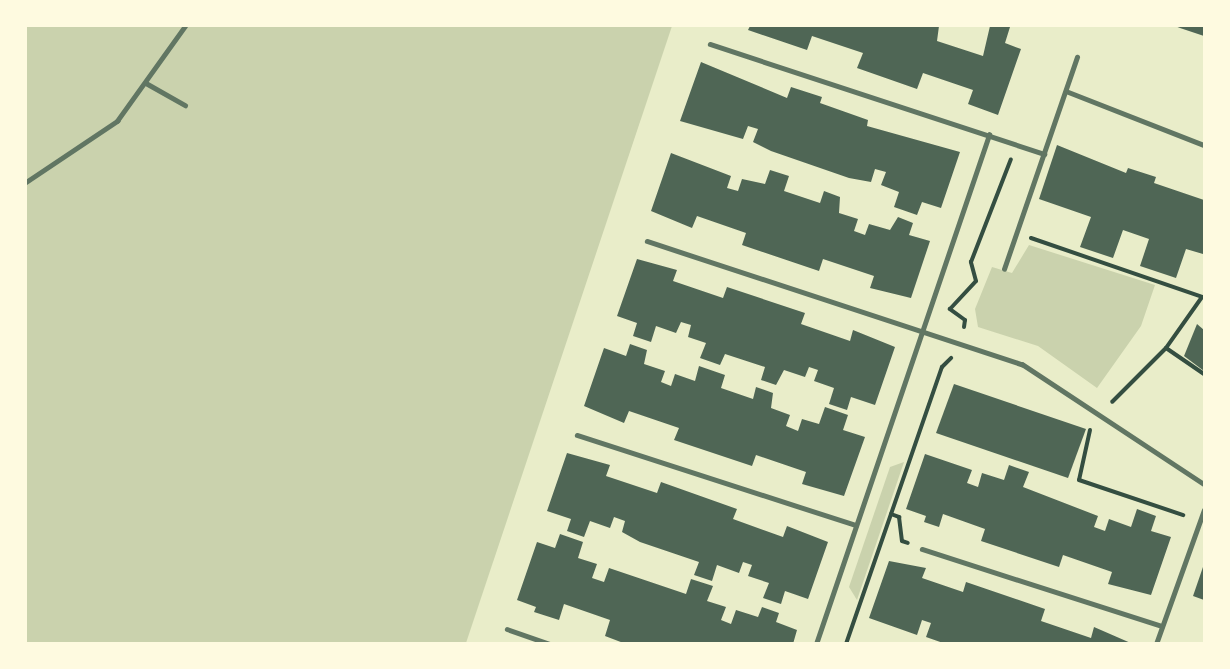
<!DOCTYPE html>
<style>
body{margin:0}
#map{position:relative;width:1230px;height:669px;overflow:hidden;background:#e9edc9;font-family:"Titillium Web",sans-serif}
div>[style]{position:absolute}
.green>*{inset:0;background:#cad2ad}
.building>*{inset:0;background:#4f6655}
.path>*{height:4px;margin:-2px;padding:0 2px;transform-origin:2px;border-radius:2px;background:#344e41}
.service>*{height:4.5px;margin:-2.25px;padding:0 2.25px;transform-origin:2.25px;border-radius:2.25px;background:#617663}
span{translate:-50% -50%;white-space:nowrap;text-align:center;line-height:1.15;-webkit-text-stroke:5px #fefae0;paint-order:stroke}
.frame{position:absolute;inset:0;border:27px solid #fefae0;pointer-events:none}
</style>
<div id="map">
<div class="green">
<div style="clip-path:polygon(26px 26px,672px 26px,466px 643px,26px 643px)"></div>
<div style="clip-path:polygon(1029px 245px,1155px 285px,1141px 326px,1097px 388px,1038px 346px,978px 327px,975px 309px,992px 267px,1012px 273px)"></div>
<div style="clip-path:polygon(904px 462px,857px 600px,849px 587px,890px 467px)"></div>
</div>
<div class="building">
<div style="clip-path:polygon(750px 26px,939px 26px,937px 41px,983px 56px,990px 26px,1006px 26px,1010px 27px,1005px 43px,1021px 49px,998px 115px,968px 104px,973px 90px,923px 73px,917px 89px,857px 68px,863px 53px,812px 36px,807px 50px,748px 30px)"></div>
<div style="clip-path:polygon(1175px 26px,1204px 26px,1204px 36px,1180px 28px)"></div>
<div style="clip-path:polygon(701px 62px,787px 98px,791px 87px,822px 97px,820px 103px,868px 120px,867px 126px,960px 152px,941px 208px,922px 202px,917px 215px,894px 207px,899px 192px,881px 185px,886px 172px,875px 169px,871px 182px,849px 178px,771px 151px,753px 142px,758px 129px,748px 126px,743px 139px,680px 121px)"></div>
<div style="clip-path:polygon(1057px 145px,1126px 173px,1128px 168px,1156px 177px,1154px 183px,1204px 200px,1203px 254px,1186px 249px,1176px 278px,1140px 266px,1149px 239px,1123px 230px,1113px 258px,1080px 247px,1091px 217px,1039px 199px)"></div>
<div style="clip-path:polygon(671px 153px,731px 176px,727px 188px,738px 191px,742px 179px,765px 184px,770px 170px,789px 176px,784px 191px,820px 203px,824px 191px,840px 197px,839px 213px,858px 219px,854px 231px,865px 235px,869px 224px,890px 230px,898px 217px,913px 223px,909px 235px,930px 241px,911px 298px,870px 288px,874px 276px,823px 259px,819px 271px,742px 245px,746px 233px,697px 216px,692px 228px,651px 211px)"></div>
<div style="clip-path:polygon(637px 259px,677px 270px,673px 281px,723px 298px,727px 287px,805px 313px,801px 324px,850px 341px,853px 330px,895px 347px,875px 405px,851px 397px,847px 410px,829px 404px,834px 388px,814px 381px,818px 370px,809px 367px,805px 377px,784px 370px,776px 385px,761px 380px,765px 367px,725px 354px,720px 365px,700px 358px,706px 343px,688px 337px,691px 325px,681px 322px,676px 333px,656px 326px,651px 342px,633px 336px,637px 323px,617px 316px)"></div>
<div style="clip-path:polygon(1197px 324px,1204px 330px,1204px 371px,1184px 356px)"></div>
<div style="clip-path:polygon(630px 344px,647px 350px,644px 364px,665px 371px,661px 382px,671px 386px,675px 374px,695px 381px,699px 366px,725px 375px,721px 388px,753px 399px,756px 387px,773px 393px,771px 408px,790px 415px,786px 426px,798px 431px,802px 419px,819px 424px,825px 407px,848px 415px,843px 430px,865px 437px,844px 496px,802px 484px,806px 472px,756px 455px,752px 466px,674px 440px,679px 428px,629px 411px,624px 423px,584px 406px,604px 348px,626px 356px)"></div>
<div style="clip-path:polygon(954px 384px,1086px 429px,1068px 478px,936px 433px)"></div>
<div style="clip-path:polygon(567px 453px,610px 465px,606px 476px,657px 493px,661px 482px,737px 509px,733px 519px,783px 537px,787px 526px,828px 542px,808px 599px,785px 591px,781px 604px,763px 598px,769px 583px,748px 576px,752px 565px,743px 562px,739px 573px,717px 565px,712px 581px,694px 575px,699px 562px,640px 542px,622px 532px,625px 521px,614px 517px,610px 528px,590px 521px,584px 537px,567px 531px,571px 519px,547px 511px)"></div>
<div style="clip-path:polygon(925px 454px,972px 470px,967px 483px,978px 487px,982px 473px,1004px 480px,1009px 465px,1029px 472px,1023px 487px,1098px 516px,1094px 527px,1105px 531px,1109px 519px,1131px 527px,1137px 509px,1156px 516px,1151px 531px,1171px 537px,1151px 595px,1108px 584px,1112px 572px,1063px 555px,1059px 567px,981px 541px,985px 529px,943px 514px,939px 527px,924px 522px,926px 516px,906px 509px)"></div>
<div style="clip-path:polygon(560px 534px,583px 542px,578px 558px,597px 564px,592px 578px,604px 582px,609px 568px,686px 594px,691px 579px,713px 586px,707px 601px,726px 607px,721px 620px,731px 624px,736px 610px,758px 617px,762px 607px,779px 613px,776px 622px,797px 630px,793px 644px,626px 644px,605px 636px,610px 620px,564px 604px,559px 620px,534px 612px,536px 607px,517px 600px,537px 542px,555px 548px)"></div>
<div style="clip-path:polygon(889px 561px,926px 568px,922px 578px,963px 592px,966px 582px,1045px 609px,1041px 621px,1091px 638px,1094px 627px,1133px 644px,946px 644px,926px 637px,931px 623px,922px 620px,917px 635px,869px 618px)"></div>
<div style="clip-path:polygon(1204px 564px,1204px 600px,1193px 596px)"></div>
</div>
<div class="path">
<div style="left:1031px;top:238px;width:181px;rotate:19deg"></div>
<div style="left:1202px;top:297px;width:62px;rotate:125.2deg"></div>
<div style="left:1166px;top:348px;width:76px;rotate:135deg"></div>
<div style="left:964px;top:327px;width:7px;rotate:-82deg"></div>
<div style="left:965px;top:320px;width:19px;rotate:-144deg"></div>
<div style="left:950px;top:309px;width:38px;rotate:-47deg"></div>
<div style="left:976px;top:281px;width:20px;rotate:-105deg"></div>
<div style="left:971px;top:262px;width:110px;rotate:-68.8deg"></div>
<div style="left:1166px;top:348px;width:46px;rotate:34.4deg"></div>
<div style="left:1090px;top:430px;width:51px;rotate:102.4deg"></div>
<div style="left:1079px;top:480px;width:110px;rotate:18.6deg"></div>
<div style="left:891px;top:514px;width:9px;rotate:21deg"></div>
<div style="left:899px;top:517px;width:24px;rotate:83deg"></div>
<div style="left:902px;top:541px;width:6px;rotate:18deg"></div>
<div style="left:846px;top:644px;width:293px;rotate:-70.9deg"></div>
<div style="left:942px;top:367px;width:13px;rotate:-45deg"></div>
</div>
<div class="service">
<div style="left:710px;top:44px;width:352px;rotate:18.2deg"></div>
<div style="left:146px;top:83px;width:45px;rotate:29.4deg"></div>
<div style="left:1066px;top:91px;width:148px;rotate:21.4deg"></div>
<div style="left:26px;top:182px;width:110px;rotate:-33.8deg"></div>
<div style="left:117px;top:121px;width:117px;rotate:-54.4deg"></div>
<div style="left:647px;top:241px;width:395px;rotate:18.2deg"></div>
<div style="left:1022px;top:364px;width:218px;rotate:33.4deg"></div>
<div style="left:1004px;top:269px;width:224px;rotate:-71deg"></div>
<div style="left:577px;top:435px;width:293px;rotate:17.9deg"></div>
<div style="left:922px;top:549px;width:252px;rotate:17.8deg"></div>
<div style="left:507px;top:629px;width:46px;rotate:19.2deg"></div>
<div style="left:816px;top:644px;width:538px;rotate:-71.23deg"></div>
<div style="left:1156px;top:644px;width:142px;rotate:-70.3deg"></div>
</div>
<div class="frame"></div>
</div>
